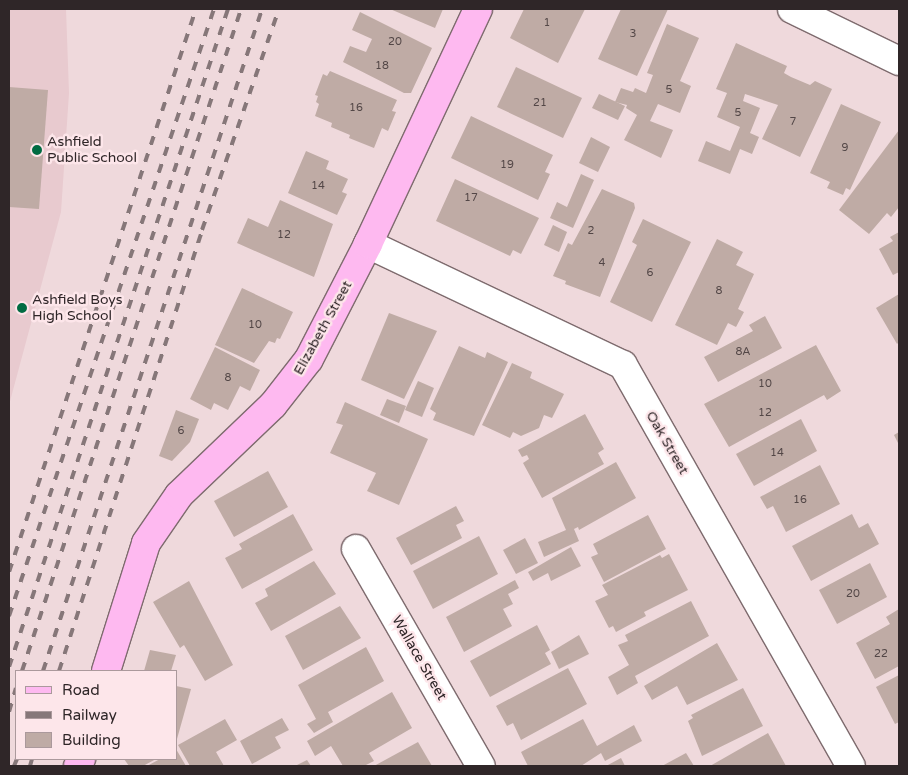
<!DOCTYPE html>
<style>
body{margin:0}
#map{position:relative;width:908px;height:775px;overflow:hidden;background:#efd9dc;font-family:"Varela Round",sans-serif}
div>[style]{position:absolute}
.built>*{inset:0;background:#e8cacf}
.building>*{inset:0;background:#bfaba5}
.roads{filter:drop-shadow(1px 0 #7e6b6e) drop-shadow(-1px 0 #7e6b6e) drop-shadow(0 1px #7e6b6e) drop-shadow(0 -1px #7e6b6e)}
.minor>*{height:28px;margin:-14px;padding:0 14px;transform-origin:14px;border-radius:14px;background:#fff}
.major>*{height:28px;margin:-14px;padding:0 14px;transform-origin:14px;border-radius:14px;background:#feb9f0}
.rail>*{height:4px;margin-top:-2px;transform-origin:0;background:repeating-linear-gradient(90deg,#867779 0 9px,transparent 0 18px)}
.dots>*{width:14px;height:14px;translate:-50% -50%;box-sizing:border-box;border:2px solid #fde6ea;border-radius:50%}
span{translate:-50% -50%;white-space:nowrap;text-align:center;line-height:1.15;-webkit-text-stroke:5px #fde6ea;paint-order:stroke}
.number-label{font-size:11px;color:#534747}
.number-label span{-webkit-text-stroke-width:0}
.poi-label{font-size:14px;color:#2f2628}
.left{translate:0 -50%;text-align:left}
.street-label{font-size:14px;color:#2f2628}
.frame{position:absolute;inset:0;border:10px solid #2f2628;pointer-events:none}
.legend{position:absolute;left:15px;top:670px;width:162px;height:90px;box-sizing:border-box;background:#fde6ea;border:1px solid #ab999c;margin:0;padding:6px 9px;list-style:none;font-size:15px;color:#2f2628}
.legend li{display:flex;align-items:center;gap:10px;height:25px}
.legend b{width:25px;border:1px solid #ab999c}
</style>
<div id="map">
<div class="built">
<div style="clip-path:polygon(9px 9px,66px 9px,69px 93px,61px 212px,9px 405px)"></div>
</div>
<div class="building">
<div style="clip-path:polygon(390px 9px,443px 9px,435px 28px)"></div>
<div style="clip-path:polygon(524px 9px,585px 9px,558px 63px,510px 38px)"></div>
<div style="clip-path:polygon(621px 9px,668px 9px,637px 76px,598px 59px)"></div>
<div style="clip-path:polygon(360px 12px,432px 48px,411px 93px,404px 93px,343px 62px,350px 46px,366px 52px,372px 39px,352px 30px)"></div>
<div style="clip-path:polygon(667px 24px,699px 38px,680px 81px,691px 86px,680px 113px,658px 104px,650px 121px,673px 130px,661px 158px,624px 140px,637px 115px,626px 108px,627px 105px,615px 102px,621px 88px,633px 92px,635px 88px,646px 93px,653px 75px,647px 73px)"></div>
<div style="clip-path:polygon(736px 43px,787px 66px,784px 73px,791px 77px,810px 85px,815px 81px,832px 89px,800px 157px,762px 139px,778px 105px,745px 94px,743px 101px,760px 108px,750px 133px,759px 137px,752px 154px,740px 149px,730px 174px,698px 161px,706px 141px,730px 151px,740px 127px,717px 117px,727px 93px,716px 89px)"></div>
<div style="clip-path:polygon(516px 67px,582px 98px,563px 138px,497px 107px)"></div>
<div style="clip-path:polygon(330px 71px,397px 100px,392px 111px,396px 112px,388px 131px,382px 128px,374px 148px,349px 138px,350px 135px,331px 127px,332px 123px,315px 116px,319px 104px,316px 102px,318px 96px,315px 95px,323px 74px,327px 76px)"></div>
<div style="clip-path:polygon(9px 87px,48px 90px,39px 209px,9px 207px)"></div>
<div style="clip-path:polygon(599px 94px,625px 106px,618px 120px,592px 108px)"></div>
<div style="clip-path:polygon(841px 104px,881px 122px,850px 190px,846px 188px,843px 195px,827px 188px,830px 182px,810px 173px)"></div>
<div style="clip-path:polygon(471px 116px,553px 155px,545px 172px,550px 174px,538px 200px,451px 158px)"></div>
<div style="clip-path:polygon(899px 130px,899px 207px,891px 217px,887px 213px,869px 234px,839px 210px)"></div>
<div style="clip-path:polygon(591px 137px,610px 147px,598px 172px,579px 163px)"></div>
<div style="clip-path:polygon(306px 151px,329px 161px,326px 169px,348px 179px,342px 192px,347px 194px,337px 215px,288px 193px)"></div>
<div style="clip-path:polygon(581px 174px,594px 180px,573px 228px,550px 218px,557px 202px,567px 207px)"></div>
<div style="clip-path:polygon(455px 179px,539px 218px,521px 254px,513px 250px,510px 256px,436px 221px)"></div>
<div style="clip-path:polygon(602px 189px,634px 203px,635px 208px,600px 297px,565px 284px,566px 281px,553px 276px,568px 243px,572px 245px)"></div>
<div style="clip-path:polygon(280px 200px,333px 224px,314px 277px,237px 243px,248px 218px,268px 227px)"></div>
<div style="clip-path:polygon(643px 219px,691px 242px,652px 322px,610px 302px,637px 245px,632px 242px)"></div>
<div style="clip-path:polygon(553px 225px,567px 232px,559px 252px,544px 245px)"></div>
<div style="clip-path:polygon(899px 232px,899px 272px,893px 275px,879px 249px,893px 241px,890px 237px)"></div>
<div style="clip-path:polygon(717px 239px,743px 252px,736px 265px,754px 274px,738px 309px,744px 312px,736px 327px,728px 323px,717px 345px,675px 325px)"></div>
<div style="clip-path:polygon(242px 288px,293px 312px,280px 339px,277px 338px,275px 343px,269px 341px,254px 363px,215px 345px)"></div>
<div style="clip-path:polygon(899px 294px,899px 342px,897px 344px,876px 308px)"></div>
<div style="clip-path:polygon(389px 313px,437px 331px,404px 399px,361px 380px)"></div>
<div style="clip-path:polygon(765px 316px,782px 348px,718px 382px,704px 357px,753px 331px,749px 325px)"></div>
<div style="clip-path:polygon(816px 345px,841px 391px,827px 400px,824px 395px,729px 447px,704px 404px)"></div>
<div style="clip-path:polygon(459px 346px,485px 358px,487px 352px,508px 362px,474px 436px,433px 420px,436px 413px,430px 409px)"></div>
<div style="clip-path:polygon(215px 347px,260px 370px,250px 391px,240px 386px,228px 410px,214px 403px,211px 410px,190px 399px)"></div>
<div style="clip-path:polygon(512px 363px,532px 372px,530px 378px,564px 394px,552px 418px,544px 415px,539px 428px,521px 436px,513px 432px,510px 438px,482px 425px)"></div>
<div style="clip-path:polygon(418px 381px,434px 388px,422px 417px,405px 410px)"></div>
<div style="clip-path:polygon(387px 399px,406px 406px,399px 423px,380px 415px)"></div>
<div style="clip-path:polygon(345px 402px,428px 439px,399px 505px,367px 491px,376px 473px,330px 453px,343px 425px,336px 423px)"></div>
<div style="clip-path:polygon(176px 410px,199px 419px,190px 442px,172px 461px,159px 456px)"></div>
<div style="clip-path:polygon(585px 414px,604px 449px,598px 453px,604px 464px,542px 498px,523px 463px,529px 459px,527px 455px,522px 457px,518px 450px)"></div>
<div style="clip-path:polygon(801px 419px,817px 451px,754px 486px,736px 454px)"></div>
<div style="clip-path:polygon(899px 432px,899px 445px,894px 435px)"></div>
<div style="clip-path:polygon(616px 462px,636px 498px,579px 530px,578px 527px,574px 529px,579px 541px,544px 557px,538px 542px,566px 530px,552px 498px)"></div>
<div style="clip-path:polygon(820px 465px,840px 504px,786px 532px,773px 506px,767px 509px,760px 497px)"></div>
<div style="clip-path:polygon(268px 471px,288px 507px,234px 537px,214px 501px)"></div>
<div style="clip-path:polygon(456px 506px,464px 521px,456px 525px,462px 538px,411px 565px,396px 538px)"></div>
<div style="clip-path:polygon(293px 514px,313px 550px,242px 589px,225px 558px,242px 549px,239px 544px)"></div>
<div style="clip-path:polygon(852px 514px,859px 528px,868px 523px,879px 544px,811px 581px,792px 546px)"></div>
<div style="clip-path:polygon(648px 515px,666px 549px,604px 582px,591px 557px,598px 554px,593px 544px)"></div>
<div style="clip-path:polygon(479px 536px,498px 574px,433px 609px,413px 571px)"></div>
<div style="clip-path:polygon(525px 538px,538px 563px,516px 574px,503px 550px)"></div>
<div style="clip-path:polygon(571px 547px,581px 566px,551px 581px,548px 573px,533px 581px,528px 572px)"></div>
<div style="clip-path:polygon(669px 554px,688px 590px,644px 612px,646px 616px,616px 632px,613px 626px,609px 628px,595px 601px,608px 595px,602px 585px,660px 555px,662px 558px)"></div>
<div style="clip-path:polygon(314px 561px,336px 594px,271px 631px,255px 603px,268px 596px,265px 589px)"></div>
<div style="clip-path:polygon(870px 563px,887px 597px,837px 624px,819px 590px)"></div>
<div style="clip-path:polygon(515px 580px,519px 588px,508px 594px,513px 604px,503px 609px,512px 626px,464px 652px,446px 617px)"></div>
<div style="clip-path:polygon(189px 581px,233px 665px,205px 681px,184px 645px,180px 648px,153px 602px)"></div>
<div style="clip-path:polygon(691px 601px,709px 636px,635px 676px,638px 683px,617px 695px,608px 677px,629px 665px,618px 645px,628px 641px,625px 635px)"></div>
<div style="clip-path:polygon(340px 606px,361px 638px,303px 670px,285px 636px)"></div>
<div style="clip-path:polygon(899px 609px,899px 666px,875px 679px,856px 643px,890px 624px,886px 617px)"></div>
<div style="clip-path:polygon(537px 625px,550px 650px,545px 653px,551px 664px,490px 697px,470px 661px)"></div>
<div style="clip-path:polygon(579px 635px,589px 654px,559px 669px,551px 652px)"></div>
<div style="clip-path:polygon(717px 643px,738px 680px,687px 705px,677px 686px,652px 700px,644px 686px)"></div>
<div style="clip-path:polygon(366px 647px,384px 681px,328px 712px,333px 722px,314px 733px,307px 724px,316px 719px,298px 685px)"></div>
<div style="clip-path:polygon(150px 650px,176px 655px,171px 671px,144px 671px)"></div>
<div style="clip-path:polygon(568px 668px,587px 704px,521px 740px,513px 723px,507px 726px,496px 706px)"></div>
<div style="clip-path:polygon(899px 675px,899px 722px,895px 724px,876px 687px)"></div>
<div style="clip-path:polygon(176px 686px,191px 689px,177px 739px,176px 739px)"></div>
<div style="clip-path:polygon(743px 688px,763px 726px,702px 756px,688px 721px,693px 718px,691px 715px)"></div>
<div style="clip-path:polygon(392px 692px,412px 728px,369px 753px,374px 761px,364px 766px,343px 766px,331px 746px,315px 756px,307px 741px)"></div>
<div style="clip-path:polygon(282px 718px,289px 730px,275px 737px,281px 748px,252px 764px,240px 741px)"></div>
<div style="clip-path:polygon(225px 719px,237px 740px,216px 752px,224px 766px,190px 766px,178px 745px)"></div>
<div style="clip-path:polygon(583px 719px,597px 746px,634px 725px,642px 741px,605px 761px,601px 753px,581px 766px,528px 766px,521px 752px)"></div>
<div style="clip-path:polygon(768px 733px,786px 766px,710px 766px)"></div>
<div style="clip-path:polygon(418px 742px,432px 766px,374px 766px)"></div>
<div style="clip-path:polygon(176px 749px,186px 766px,147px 766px,160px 759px,176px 759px)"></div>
<div style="clip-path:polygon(686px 753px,694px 766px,662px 766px)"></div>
<div style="clip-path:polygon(621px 758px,625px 766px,606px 766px)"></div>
<div style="clip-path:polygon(124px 759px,156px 759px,143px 766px,129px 766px)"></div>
<div style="clip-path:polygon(307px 760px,311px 766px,295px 766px)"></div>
</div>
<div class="roads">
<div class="minor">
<div style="left:792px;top:9px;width:119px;rotate:25.9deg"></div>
<div style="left:368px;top:244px;width:282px;rotate:25.4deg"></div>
<div style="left:623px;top:365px;width:461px;rotate:60.4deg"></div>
<div style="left:356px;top:549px;width:250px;rotate:60.1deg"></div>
</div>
<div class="major">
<div style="left:106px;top:671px;width:134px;rotate:-72.6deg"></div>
<div style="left:146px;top:543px;width:58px;rotate:-55.5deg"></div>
<div style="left:179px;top:495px;width:130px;rotate:-43.8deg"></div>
<div style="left:273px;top:405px;width:58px;rotate:-52deg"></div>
<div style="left:309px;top:359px;width:129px;rotate:-62.8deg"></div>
<div style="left:368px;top:244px;width:259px;rotate:-64.9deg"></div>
<div style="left:78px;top:766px;width:8px;rotate:-67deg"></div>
</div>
</div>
<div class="rail">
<div style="left:9px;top:572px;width:593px;rotate:-71.63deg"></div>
<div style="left:9px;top:616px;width:641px;rotate:-71.34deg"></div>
<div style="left:9px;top:667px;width:693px;rotate:-71.59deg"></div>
<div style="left:22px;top:671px;width:697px;rotate:-71.69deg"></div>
<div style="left:43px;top:671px;width:697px;rotate:-71.69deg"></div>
<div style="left:59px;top:671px;width:464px;rotate:-72deg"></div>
<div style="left:202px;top:230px;width:234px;rotate:-70.8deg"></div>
<div style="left:9px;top:712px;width:25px;rotate:-74deg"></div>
<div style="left:14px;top:766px;width:8px;rotate:-67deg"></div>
<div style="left:30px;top:766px;width:7px;rotate:-74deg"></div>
</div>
<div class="dots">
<div style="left:37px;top:150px;background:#006b42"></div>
<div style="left:22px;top:308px;background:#006b42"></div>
</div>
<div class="number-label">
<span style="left:547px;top:23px">1</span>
<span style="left:633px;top:34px">3</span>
<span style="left:395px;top:42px">20</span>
<span style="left:382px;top:66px">18</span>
<span style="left:669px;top:90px">5</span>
<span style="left:540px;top:103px">21</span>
<span style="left:356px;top:108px">16</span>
<span style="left:738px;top:113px">5</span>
<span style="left:793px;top:122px">7</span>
<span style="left:845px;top:148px">9</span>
<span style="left:507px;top:165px">19</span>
<span style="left:318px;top:186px">14</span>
<span style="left:471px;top:198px">17</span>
<span style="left:591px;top:231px">2</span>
<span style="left:284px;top:235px">12</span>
<span style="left:602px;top:263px">4</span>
<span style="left:650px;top:273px">6</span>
<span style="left:719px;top:291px">8</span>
<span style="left:255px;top:325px">10</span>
<span style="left:743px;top:352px">8A</span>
<span style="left:228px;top:378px">8</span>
<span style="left:765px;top:384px">10</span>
<span style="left:765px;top:413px">12</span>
<span style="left:181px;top:431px">6</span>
<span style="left:777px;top:453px">14</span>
<span style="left:800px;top:500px">16</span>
<span style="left:853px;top:594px">20</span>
<span style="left:881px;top:654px">22</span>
</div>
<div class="poi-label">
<span class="left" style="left:47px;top:150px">Ashfield<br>Public School</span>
<span class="left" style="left:32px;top:308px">Ashfield Boys<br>High School</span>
</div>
<div class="street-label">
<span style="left:323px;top:328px;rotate:-61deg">Elizabeth Street</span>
<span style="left:667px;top:443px;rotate:60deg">Oak Street</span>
<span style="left:419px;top:658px;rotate:60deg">Wallace Street</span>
</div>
<div class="frame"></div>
<ul class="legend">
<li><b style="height:6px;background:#feb9f0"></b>Road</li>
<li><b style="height:6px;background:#867779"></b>Railway</li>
<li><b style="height:14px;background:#bfaba5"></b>Building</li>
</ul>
</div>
